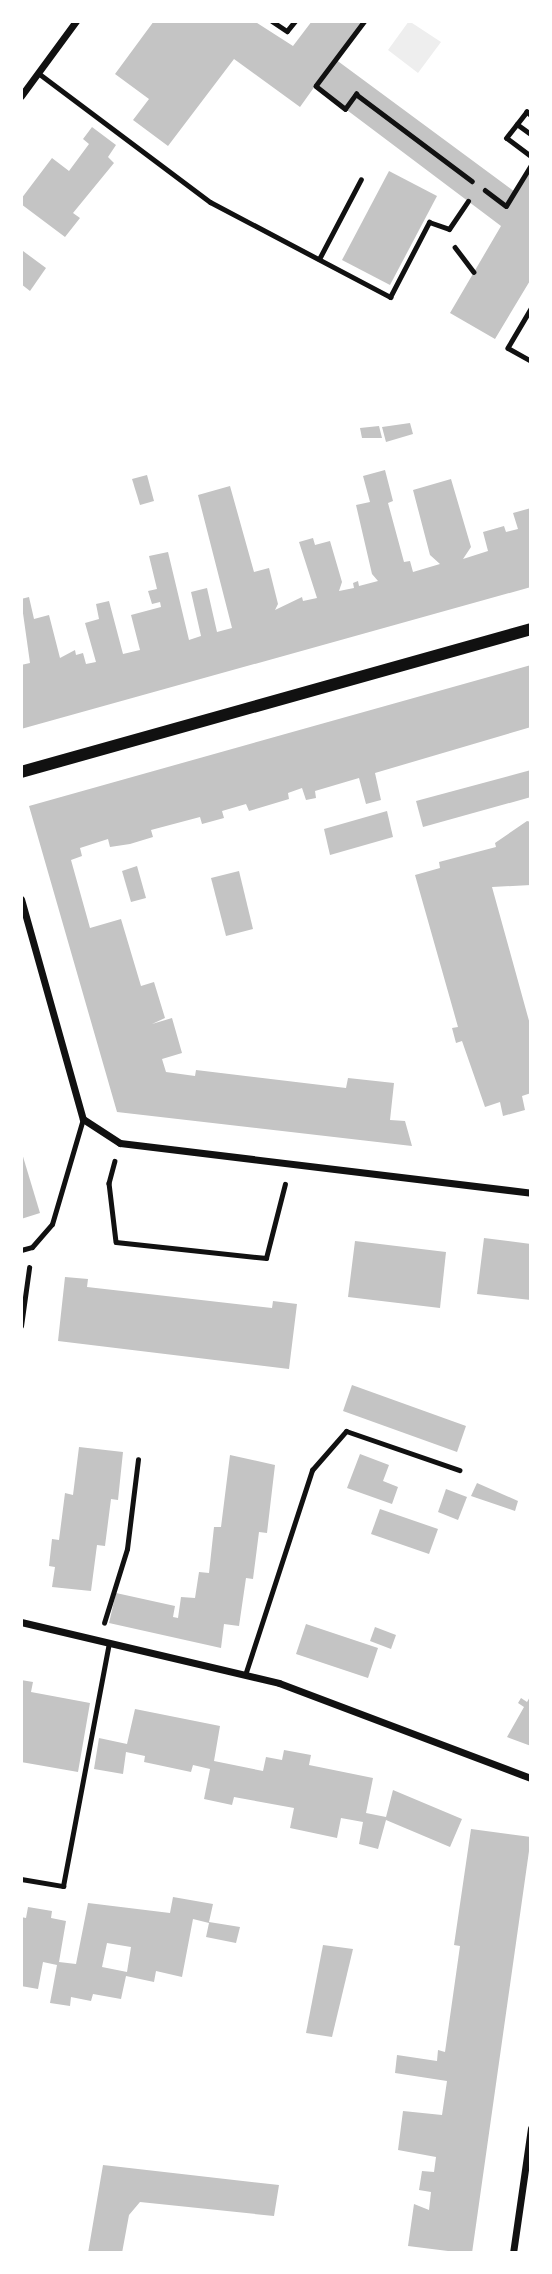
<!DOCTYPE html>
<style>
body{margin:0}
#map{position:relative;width:552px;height:2274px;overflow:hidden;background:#fff;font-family:"Golos Text",sans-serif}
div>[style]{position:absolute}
.green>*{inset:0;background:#eee}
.building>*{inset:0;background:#c4c4c4}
.path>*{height:4.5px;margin:-2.25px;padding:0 2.25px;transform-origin:2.25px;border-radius:2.25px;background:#111}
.service>*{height:5px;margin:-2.5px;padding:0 2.5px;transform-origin:2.5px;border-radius:2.5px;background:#111}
.minor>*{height:7px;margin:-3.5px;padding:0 3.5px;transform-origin:3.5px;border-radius:3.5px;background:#111}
.tertiary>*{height:12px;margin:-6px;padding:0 6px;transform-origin:6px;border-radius:6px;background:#111}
span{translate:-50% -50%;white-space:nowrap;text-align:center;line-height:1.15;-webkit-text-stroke:6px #fff;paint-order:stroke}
.frame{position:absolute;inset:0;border:23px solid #fff;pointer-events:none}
</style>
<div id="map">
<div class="green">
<div style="clip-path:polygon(409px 21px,441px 42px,418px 73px,388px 50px)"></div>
</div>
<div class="building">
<div style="clip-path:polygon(154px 21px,254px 21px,293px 46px,312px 21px,363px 21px,335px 59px,515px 192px,531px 171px,531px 279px,495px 339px,450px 313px,501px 226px,315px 86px,300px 107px,234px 59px,168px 146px,133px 120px,149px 99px,115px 74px)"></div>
<div style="clip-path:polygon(92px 127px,116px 145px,108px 157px,114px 163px,73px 213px,80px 218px,65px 237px,21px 204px,21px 199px,52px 158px,69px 171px,89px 144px,83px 139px)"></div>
<div style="clip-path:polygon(389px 171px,437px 196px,390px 285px,342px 260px)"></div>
<div style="clip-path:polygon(23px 251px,46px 268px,30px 291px,21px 284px)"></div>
<div style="clip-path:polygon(410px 423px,413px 434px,386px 442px,382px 427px)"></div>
<div style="clip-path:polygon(379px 426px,382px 438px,362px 438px,360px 428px)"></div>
<div style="clip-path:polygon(385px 470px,393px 501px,388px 503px,404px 562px,410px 561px,413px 572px,440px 564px,430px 555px,413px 490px,451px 479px,471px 547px,463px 559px,488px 551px,483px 532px,504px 526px,506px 532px,518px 529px,513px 513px,531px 508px,531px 587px,21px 729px,21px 665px,30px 663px,21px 599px,29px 597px,34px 619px,49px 615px,60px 658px,75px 650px,76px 655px,83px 653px,86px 664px,96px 662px,85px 623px,99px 619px,96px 604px,109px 601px,123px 654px,140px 650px,131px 615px,161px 607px,160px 602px,152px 604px,148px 591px,157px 589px,149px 556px,168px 552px,189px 640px,201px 636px,191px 592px,207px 588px,217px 632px,232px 628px,198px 495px,230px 486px,254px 572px,269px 568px,278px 604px,275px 610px,302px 597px,303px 601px,317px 598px,299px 542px,313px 538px,315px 545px,330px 541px,342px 582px,339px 591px,354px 588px,353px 583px,358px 581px,359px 586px,378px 581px,372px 574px,356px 505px,370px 502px,363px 476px)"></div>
<div style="clip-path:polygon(147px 475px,154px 501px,140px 505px,132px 479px)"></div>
<div style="clip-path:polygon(531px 665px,531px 727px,375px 773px,381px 800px,366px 804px,359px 778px,315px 791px,316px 798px,306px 800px,302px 788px,288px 793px,289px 799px,249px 811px,246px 804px,222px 811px,224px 818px,202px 824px,200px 817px,151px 830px,153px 837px,130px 844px,110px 847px,108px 839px,80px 848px,82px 856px,71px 860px,90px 928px,121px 919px,141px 986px,154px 982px,165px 1018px,152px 1024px,172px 1018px,182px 1053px,162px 1059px,166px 1072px,195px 1076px,196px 1070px,346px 1088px,348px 1078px,394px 1083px,390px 1120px,405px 1121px,412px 1146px,117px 1112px,29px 806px)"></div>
<div style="clip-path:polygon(531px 770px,531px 797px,423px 827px,416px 801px)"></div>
<div style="clip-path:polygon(387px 811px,393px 837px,330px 855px,324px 829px)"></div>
<div style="clip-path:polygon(527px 821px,531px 822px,531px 885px,492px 887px,531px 1028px,531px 1093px,522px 1096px,525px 1110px,503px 1116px,500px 1102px,485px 1107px,462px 1041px,456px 1043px,452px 1028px,458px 1027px,415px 875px,440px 868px,439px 862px,496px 847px,495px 843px)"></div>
<div style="clip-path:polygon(137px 866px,146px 898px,131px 902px,122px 871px)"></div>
<div style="clip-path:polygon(239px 871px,253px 929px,226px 936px,211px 878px)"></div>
<div style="clip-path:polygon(21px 1150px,40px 1213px,21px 1219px)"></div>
<div style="clip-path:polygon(484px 1238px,531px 1244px,531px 1300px,477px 1294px)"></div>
<div style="clip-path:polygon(355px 1241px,446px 1252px,440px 1308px,348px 1297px)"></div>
<div style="clip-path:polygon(65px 1277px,88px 1279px,87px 1287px,272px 1308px,273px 1301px,297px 1304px,289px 1369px,58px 1341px)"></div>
<div style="clip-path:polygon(352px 1385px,466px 1426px,457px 1452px,343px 1411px)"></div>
<div style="clip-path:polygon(79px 1447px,123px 1452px,118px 1500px,111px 1499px,105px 1546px,97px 1545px,91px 1591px,52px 1587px,55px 1567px,49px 1566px,52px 1539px,59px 1540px,65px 1493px,73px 1495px)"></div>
<div style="clip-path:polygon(360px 1454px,389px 1465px,383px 1481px,398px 1487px,392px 1504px,347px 1488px)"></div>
<div style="clip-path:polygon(230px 1455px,275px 1465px,267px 1533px,259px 1532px,253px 1579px,246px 1578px,239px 1626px,224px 1624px,221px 1648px,109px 1623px,116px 1593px,175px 1606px,173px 1617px,178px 1618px,181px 1597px,195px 1598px,199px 1572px,209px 1573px,214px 1527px,221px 1527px)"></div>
<div style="clip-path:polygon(477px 1483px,518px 1501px,515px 1511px,471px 1496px)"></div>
<div style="clip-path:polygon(446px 1489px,467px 1497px,458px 1520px,438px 1512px)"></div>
<div style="clip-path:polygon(380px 1509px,438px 1529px,429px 1554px,371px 1534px)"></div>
<div style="clip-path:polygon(306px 1624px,378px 1648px,368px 1678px,296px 1654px)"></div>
<div style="clip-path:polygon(375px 1627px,396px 1635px,391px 1649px,370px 1641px)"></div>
<div style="clip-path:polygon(21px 1680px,33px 1682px,31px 1692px,90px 1703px,78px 1772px,21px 1762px)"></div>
<div style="clip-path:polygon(531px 1695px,531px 1746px,507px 1737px,524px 1707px,518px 1703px,521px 1698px,527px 1702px)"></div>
<div style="clip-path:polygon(135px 1709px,220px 1726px,214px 1761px,263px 1771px,266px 1757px,282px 1760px,284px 1750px,311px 1755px,309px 1765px,373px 1778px,366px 1813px,386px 1817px,393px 1790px,462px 1819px,450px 1847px,386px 1820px,378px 1849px,359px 1844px,363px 1822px,341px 1818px,337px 1838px,290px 1828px,294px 1808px,234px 1797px,232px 1805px,204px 1799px,210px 1769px,193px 1765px,191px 1772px,144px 1762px,145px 1756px,126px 1752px,123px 1774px,94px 1769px,99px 1738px,127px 1744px)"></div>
<div style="clip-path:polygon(471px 1829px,531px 1837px,472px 2253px,464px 2253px,408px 2246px,414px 2204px,429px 2210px,431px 2192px,419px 2190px,422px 2171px,434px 2172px,436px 2157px,398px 2150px,403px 2111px,442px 2115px,447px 2081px,395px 2073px,397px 2055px,437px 2061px,438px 2050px,445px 2052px,460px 1946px,454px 1945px)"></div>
<div style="clip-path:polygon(evenodd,173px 1897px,213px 1904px,209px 1922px,240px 1927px,236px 1943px,206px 1937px,209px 1923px,193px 1919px,182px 1977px,156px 1971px,154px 1982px,126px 1976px,121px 1999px,93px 1994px,91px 2001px,71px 1997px,70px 2006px,50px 2003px,57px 1965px,43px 1962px,38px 1989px,21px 1986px,21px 1917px,26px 1918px,28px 1907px,52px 1911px,51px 1918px,66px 1921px,59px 1962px,76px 1964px,88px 1903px,170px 1913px,173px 1897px,107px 1943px,131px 1947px,127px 1972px,102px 1967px,107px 1943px)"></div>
<div style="clip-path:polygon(323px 1945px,353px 1949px,332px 2037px,306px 2033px)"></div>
<div style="clip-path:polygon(103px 2165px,279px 2185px,274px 2216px,140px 2202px,129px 2215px,122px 2253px,88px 2253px)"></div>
</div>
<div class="path">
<div style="left:272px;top:21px;width:18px;rotate:34deg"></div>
<div style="left:287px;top:31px;width:13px;rotate:-51deg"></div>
<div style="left:365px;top:21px;width:81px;rotate:127deg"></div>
<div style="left:316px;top:86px;width:37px;rotate:38deg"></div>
<div style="left:345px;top:109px;width:19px;rotate:-54deg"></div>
<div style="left:356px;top:94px;width:145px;rotate:36.9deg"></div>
<div style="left:531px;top:116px;width:6px;rotate:-135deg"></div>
<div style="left:527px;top:112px;width:33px;rotate:128deg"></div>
<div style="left:507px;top:138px;width:30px;rotate:37deg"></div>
<div style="left:517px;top:124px;width:17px;rotate:36deg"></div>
<div style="left:485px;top:190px;width:26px;rotate:37deg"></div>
<div style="left:506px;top:206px;width:48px;rotate:-58.6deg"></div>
<div style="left:455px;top:247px;width:31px;rotate:53deg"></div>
<div style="left:531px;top:309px;width:45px;rotate:120.5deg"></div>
<div style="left:508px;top:348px;width:26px;rotate:29deg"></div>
<div style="left:115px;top:1161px;width:23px;rotate:105deg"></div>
<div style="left:109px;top:1183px;width:59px;rotate:83.2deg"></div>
<div style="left:116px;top:1242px;width:151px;rotate:6.1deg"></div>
<div style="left:266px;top:1258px;width:76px;rotate:-75.6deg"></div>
<div style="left:21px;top:1326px;width:59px;rotate:-82.1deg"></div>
<div style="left:104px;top:1623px;width:77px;rotate:-72.7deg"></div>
<div style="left:127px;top:1549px;width:90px;rotate:-83deg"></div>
</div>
<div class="service">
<div style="left:38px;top:73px;width:215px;rotate:36.9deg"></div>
<div style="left:210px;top:202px;width:204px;rotate:27.8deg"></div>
<div style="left:390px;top:297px;width:85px;rotate:-62.5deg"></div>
<div style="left:429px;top:222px;width:21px;rotate:19deg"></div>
<div style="left:449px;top:229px;width:34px;rotate:-56deg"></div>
<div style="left:319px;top:259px;width:90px;rotate:-62.3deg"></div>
<div style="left:21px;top:1250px;width:11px;rotate:-15deg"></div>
<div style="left:32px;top:1247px;width:30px;rotate:-49deg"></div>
<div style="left:52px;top:1224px;width:109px;rotate:-73.6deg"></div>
<div style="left:245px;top:1675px;width:216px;rotate:-71.9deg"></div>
<div style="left:312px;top:1470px;width:52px;rotate:-48.9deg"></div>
<div style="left:346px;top:1431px;width:120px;rotate:19deg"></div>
<div style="left:21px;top:1879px;width:43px;rotate:9.5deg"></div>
<div style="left:63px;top:1886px;width:247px;rotate:-79.3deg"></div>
</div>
<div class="minor">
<div style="left:21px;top:96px;width:93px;rotate:-53.7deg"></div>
<div style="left:21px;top:899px;width:229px;rotate:74.3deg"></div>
<div style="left:83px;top:1119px;width:44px;rotate:33deg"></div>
<div style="left:120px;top:1143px;width:414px;rotate:6.9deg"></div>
<div style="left:21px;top:1622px;width:265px;rotate:13.3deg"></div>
<div style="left:279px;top:1683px;width:269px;rotate:20.7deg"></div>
<div style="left:513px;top:2253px;width:126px;rotate:-81.8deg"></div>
</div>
<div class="tertiary">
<div style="left:21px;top:772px;width:530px;rotate:-15.66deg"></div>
</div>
<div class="frame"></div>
</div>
